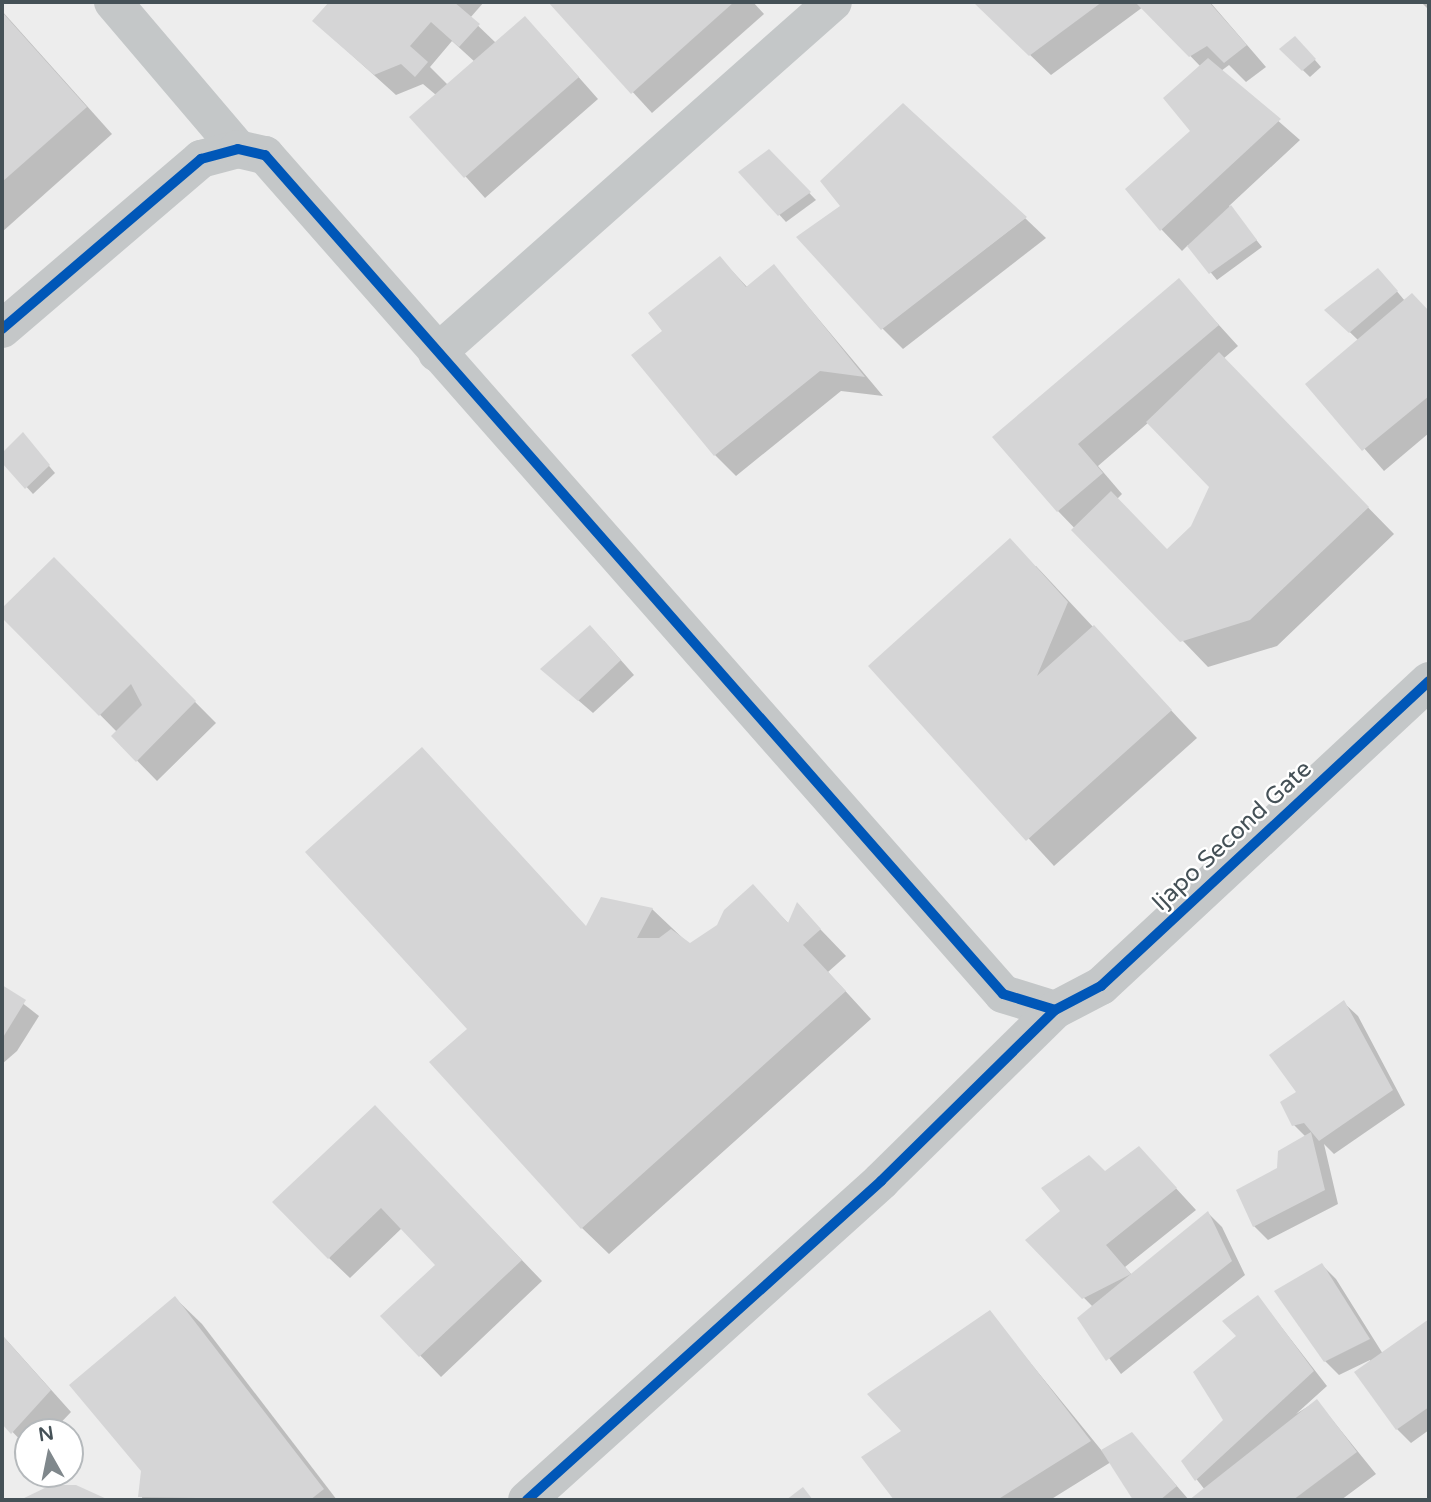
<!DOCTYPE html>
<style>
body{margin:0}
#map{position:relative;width:1431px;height:1502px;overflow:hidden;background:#ededed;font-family:"Varela Round",sans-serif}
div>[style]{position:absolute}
.shadow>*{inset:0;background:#0003}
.building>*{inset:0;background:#d5d5d6}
.minor>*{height:38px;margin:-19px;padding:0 19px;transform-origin:19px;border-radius:19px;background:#c4c7c8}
.cycleway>*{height:10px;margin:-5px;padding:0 5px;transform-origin:5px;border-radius:5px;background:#0057b8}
span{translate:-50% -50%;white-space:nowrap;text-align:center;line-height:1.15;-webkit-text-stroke:5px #fff;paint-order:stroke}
.street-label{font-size:24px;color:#455157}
.frame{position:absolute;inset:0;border:4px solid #455157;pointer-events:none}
.north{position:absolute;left:14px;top:1418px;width:70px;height:70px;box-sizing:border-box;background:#fff;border:2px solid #b5b9bc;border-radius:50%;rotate:351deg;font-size:19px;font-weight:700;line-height:28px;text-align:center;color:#455157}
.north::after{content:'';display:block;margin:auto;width:24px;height:32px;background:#80888c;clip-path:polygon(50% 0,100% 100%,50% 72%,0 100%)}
</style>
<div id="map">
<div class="shadow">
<div style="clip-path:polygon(evenodd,331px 2px,484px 2px,470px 18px,496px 43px,545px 39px,598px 99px,485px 198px,412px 117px,436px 95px,423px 84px,396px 95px,314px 21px,331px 2px,452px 41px,475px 62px,448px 85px,430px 67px,452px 41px)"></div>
<div style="clip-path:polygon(550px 2px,753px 2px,764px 14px,652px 113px)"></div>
<div style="clip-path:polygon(975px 2px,1210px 2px,1266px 67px,1246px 82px,1229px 65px,1221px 71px,1300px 140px,1229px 206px,1262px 247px,1217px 280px,1188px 245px,1182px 251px,1162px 230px,1127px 189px,1193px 132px,1201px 67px,1143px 7px,1051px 75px)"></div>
<div style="clip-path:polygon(1421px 2px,1429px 2px,1429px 10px)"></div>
<div style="clip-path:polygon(2px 11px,112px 134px,2px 232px)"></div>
<div style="clip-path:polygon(1302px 45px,1321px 67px,1310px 77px,1281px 49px)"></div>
<div style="clip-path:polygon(769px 151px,816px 200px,786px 222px,741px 173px)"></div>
<div style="clip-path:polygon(1025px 218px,1046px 238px,903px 349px,882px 328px)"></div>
<div style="clip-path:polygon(720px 258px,748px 288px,774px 266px,883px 396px,841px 391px,736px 476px,715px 455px,664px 331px)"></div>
<div style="clip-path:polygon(1385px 277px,1405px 301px,1412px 295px,1429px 313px,1429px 433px,1384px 471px,1308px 384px,1359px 341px,1327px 310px)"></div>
<div style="clip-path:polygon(evenodd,1179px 281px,1238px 346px,1223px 359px,1394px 534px,1277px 646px,1208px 667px,1058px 511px,994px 437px,1179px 281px,1149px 422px,1211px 487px,1192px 527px,1167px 551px,1117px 499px,1122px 494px,1098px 466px,1149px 422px)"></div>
<div style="clip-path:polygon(23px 435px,55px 473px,33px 494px,2px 460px)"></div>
<div style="clip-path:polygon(54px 560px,216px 723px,157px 781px,113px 736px,117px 732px,2px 615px)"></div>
<div style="clip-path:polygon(1036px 566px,1197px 738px,1054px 866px,870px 666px)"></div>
<div style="clip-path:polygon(604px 641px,634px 675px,593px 713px,542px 669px)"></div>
<div style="clip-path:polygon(422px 749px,587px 928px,652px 909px,690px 945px,718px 926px,753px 887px,789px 924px,797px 905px,846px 956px,828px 972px,871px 1019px,609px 1254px,582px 1228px,469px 1029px)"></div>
<div style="clip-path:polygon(2px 987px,39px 1016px,17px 1051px,2px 1064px)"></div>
<div style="clip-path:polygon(1344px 1003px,1358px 1016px,1405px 1105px,1334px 1154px,1324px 1144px,1338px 1204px,1268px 1240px,1254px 1226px,1278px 1170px,1306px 1137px,1294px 1125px,1298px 1092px)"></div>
<div style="clip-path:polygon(395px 1128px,542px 1281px,441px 1377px,382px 1316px,437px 1265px,402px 1228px,350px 1278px,329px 1258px)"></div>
<div style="clip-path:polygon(1139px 1148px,1196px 1210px,1125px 1267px,1132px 1275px,1208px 1213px,1222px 1227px,1245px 1275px,1121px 1374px,1079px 1318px,1093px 1307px,1027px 1240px)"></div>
<div style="clip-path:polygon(1322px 1265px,1336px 1279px,1383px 1354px,1429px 1321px,1429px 1430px,1411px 1443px,1397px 1429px,1370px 1360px,1339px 1375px,1325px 1361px)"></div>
<div style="clip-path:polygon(1258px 1297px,1327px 1386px,1296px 1414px,1317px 1401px,1376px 1474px,1341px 1500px,1192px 1500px,1205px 1490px,1183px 1462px,1225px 1420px,1239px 1336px)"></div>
<div style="clip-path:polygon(175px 1298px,202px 1324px,337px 1500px,142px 1500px,143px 1470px)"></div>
<div style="clip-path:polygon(989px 1312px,1102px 1451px,1132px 1434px,1189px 1500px,1135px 1500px,1111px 1462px,1050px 1500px,896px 1500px,864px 1458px,904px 1431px)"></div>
<div style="clip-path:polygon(2px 1335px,71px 1412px,52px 1432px,28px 1432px,28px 1448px,2px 1421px)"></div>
<div style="clip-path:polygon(51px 1487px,76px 1487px,106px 1500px,22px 1500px)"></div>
</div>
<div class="building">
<div style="clip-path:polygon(329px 2px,454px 2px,480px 24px,459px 47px,431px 22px,410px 46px,428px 62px,415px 77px,401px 64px,374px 75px,312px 21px)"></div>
<div style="clip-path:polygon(548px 2px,734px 2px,631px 94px)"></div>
<div style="clip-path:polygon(973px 2px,1102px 2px,1029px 56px)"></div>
<div style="clip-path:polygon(1135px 2px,1209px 2px,1247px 45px,1224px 63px,1207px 46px,1189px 57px)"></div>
<div style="clip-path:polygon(2px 12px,87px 107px,2px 182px)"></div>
<div style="clip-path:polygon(525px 16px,579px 77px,464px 178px,409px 117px)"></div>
<div style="clip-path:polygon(1295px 36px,1316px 59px,1302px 71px,1279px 49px)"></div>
<div style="clip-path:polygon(1208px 58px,1281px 119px,1160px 231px,1125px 189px,1190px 131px,1163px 98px)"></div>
<div style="clip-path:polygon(903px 103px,1027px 217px,881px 330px,796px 237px,840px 206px,820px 181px)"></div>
<div style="clip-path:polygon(769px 149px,811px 192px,778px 216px,738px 172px)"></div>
<div style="clip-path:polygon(1231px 205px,1257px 240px,1209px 274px,1187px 246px)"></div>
<div style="clip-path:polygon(720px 256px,746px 287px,774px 264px,865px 377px,820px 371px,714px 456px,631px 355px,662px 331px,648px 313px)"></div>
<div style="clip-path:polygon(1378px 268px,1398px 291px,1349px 333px,1324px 310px)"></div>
<div style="clip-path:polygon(1179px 278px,1219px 325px,1078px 444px,1103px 473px,1057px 512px,992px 437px)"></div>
<div style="clip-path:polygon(1412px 293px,1429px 311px,1429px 396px,1362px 451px,1305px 384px)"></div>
<div style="clip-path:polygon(1219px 352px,1369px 507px,1250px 620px,1180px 642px,1071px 530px,1111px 491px,1167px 549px,1191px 526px,1209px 487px,1146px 422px)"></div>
<div style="clip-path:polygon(23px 432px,50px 465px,25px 489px,2px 463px,2px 453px)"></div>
<div style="clip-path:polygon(1010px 538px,1068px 602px,1037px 676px,1094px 625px,1172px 710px,1026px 841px,868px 666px)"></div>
<div style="clip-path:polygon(54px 557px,196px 701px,136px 762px,111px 736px,142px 705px,131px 684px,99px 716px,2px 618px,2px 608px)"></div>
<div style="clip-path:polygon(590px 625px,621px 660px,578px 701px,540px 669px)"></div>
<div style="clip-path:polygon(422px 747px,586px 926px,601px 897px,653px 908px,637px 938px,659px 938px,671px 929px,690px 943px,717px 925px,724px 910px,753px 884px,788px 923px,797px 902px,821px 929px,803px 945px,846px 991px,581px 1229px,429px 1062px,467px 1029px,305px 852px)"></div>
<div style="clip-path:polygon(2px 985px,26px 1000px,2px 1039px)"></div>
<div style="clip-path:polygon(1344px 1000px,1393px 1090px,1319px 1141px,1304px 1123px,1292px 1126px,1280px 1102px,1296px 1092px,1269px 1055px)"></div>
<div style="clip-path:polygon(375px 1105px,522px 1260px,419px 1357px,380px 1316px,435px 1265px,381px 1208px,328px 1259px,272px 1202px)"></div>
<div style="clip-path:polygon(1311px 1132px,1325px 1190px,1253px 1227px,1236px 1190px,1277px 1168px,1278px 1151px)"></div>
<div style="clip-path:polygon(1139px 1146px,1177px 1188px,1106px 1245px,1131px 1274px,1082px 1299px,1025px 1240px,1060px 1211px,1041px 1188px,1089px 1155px,1105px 1171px)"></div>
<div style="clip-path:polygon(1208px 1211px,1232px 1261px,1106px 1361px,1077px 1318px)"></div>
<div style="clip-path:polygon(1322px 1263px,1370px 1339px,1324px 1362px,1274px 1291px)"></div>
<div style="clip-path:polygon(1258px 1295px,1314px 1371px,1195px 1481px,1181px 1461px,1223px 1420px,1193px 1372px,1236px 1336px,1222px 1321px)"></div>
<div style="clip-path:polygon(175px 1296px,324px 1489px,310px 1500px,138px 1497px,141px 1471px,69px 1385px)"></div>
<div style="clip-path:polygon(990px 1310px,1091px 1441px,997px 1500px,894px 1500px,861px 1457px,901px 1431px,867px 1394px)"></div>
<div style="clip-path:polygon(1429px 1319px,1429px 1407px,1396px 1430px,1354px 1372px)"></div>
<div style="clip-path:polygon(2px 1335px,51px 1390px,11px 1434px,2px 1424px)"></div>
<div style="clip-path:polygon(1317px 1399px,1357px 1452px,1293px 1500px,1189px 1500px)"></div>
<div style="clip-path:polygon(1132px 1432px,1177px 1486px,1160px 1500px,1133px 1500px,1101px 1450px)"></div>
<div style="clip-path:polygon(51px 1485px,76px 1485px,109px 1500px,20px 1500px)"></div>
<div style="clip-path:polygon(803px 1487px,813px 1500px,786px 1500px)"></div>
</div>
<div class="minor">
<div style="left:113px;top:2px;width:193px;rotate:49.6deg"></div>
<div style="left:2px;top:329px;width:262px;rotate:-40.5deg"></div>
<div style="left:201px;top:159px;width:38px;rotate:-15deg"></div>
<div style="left:238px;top:149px;width:28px;rotate:13deg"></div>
<div style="left:265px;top:155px;width:1117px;rotate:48.66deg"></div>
<div style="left:1003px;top:994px;width:54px;rotate:17.1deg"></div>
<div style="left:437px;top:353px;width:529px;rotate:-41.55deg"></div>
<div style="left:527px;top:1500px;width:477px;rotate:-42deg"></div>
<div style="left:881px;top:1181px;width:244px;rotate:-44.5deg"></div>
<div style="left:1055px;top:1010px;width:52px;rotate:-27.6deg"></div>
<div style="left:1101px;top:986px;width:448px;rotate:-42.9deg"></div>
</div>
<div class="cycleway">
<div style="left:2px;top:329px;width:262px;rotate:-40.5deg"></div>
<div style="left:201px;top:159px;width:38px;rotate:-15deg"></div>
<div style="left:238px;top:149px;width:28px;rotate:13deg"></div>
<div style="left:265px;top:155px;width:1117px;rotate:48.66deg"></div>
<div style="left:1003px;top:994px;width:54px;rotate:17.1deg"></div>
<div style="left:527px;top:1500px;width:477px;rotate:-42deg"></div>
<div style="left:881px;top:1181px;width:244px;rotate:-44.5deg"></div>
<div style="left:1055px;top:1010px;width:52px;rotate:-27.6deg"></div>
<div style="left:1101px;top:986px;width:448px;rotate:-42.9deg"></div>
</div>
<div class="street-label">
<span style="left:1232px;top:836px;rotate:-43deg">Ijapo Second Gate</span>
</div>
<div class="frame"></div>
<div class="north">N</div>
</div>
